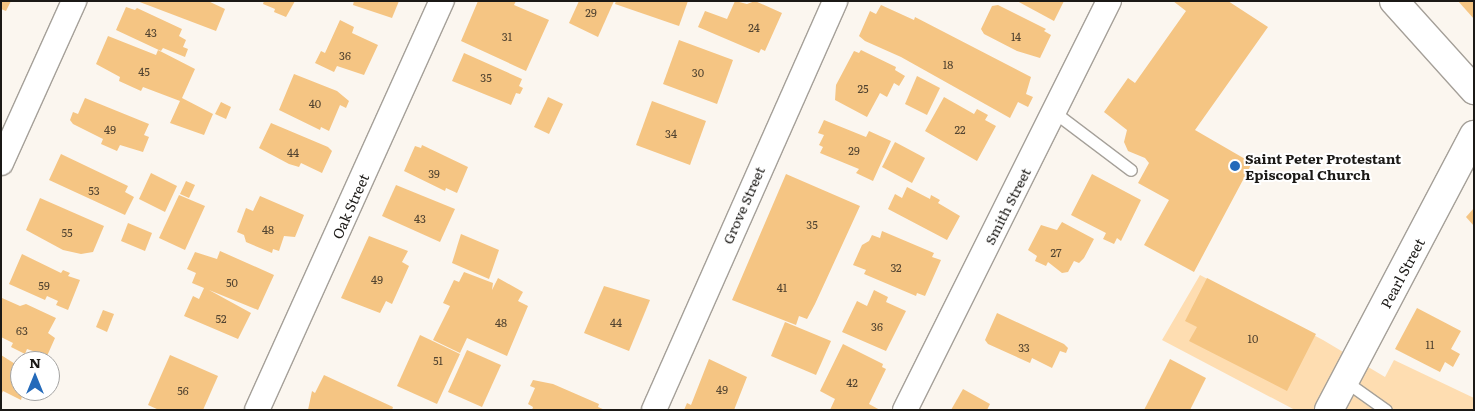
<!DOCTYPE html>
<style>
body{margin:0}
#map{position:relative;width:1475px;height:411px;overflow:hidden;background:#fbf6ef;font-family:Literata,serif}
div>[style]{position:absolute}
.green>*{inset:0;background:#feddb1}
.building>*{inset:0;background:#f5c583}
.roads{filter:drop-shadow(1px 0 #a5a099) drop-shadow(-1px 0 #a5a099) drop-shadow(0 1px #a5a099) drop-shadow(0 -1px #a5a099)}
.service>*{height:11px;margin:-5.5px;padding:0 5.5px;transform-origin:5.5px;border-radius:5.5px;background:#fff}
.minor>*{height:24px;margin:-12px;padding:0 12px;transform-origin:12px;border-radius:12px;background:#fff}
.tertiary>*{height:28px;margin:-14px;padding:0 14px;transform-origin:14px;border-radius:14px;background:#fff}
.secondary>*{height:28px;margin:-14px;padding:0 14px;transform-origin:14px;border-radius:14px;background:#fff}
.dots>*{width:14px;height:14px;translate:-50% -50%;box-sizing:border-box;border:2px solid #fff;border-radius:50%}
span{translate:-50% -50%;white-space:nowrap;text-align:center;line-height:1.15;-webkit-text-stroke:4px #fff;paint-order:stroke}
.number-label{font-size:11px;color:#524431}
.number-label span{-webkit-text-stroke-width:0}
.poi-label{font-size:14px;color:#1b1916;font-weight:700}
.left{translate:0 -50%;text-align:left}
.street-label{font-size:14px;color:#1b1916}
.frame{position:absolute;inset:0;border:2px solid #1b1916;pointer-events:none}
.north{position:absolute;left:10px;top:351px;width:50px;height:50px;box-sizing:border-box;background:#fff;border:1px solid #a4a3a2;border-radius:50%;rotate:0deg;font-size:14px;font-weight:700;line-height:20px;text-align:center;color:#1b1916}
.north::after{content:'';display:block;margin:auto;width:18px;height:22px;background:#246aba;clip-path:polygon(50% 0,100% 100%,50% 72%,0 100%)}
</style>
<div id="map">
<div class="green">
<div style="clip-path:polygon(1200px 275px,1323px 340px,1385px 377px,1394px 360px,1474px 398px,1474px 410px,1295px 410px,1162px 340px)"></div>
</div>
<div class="building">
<div style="clip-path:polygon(1px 1px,11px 1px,6px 11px,1px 9px)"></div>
<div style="clip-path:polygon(137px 1px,208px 1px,225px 9px,216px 31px)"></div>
<div style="clip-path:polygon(264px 1px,295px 1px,286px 17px,274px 12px,275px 9px,263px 4px)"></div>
<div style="clip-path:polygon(354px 1px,399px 1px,392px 18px,353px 5px)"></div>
<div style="clip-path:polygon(478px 1px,516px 1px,514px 5px,549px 20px,526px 71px,461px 41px)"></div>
<div style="clip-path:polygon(579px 1px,614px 1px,598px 37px,569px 23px)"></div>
<div style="clip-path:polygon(616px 1px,688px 1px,679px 26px,615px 4px)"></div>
<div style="clip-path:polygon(735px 1px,747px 4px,755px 1px,782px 13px,765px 51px,761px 49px,759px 53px,698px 27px,705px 11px,727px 19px)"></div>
<div style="clip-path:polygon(1017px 1px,1064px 1px,1054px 21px)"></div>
<div style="clip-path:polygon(1173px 1px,1228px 1px,1268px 27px,1195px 130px,1252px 163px,1194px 272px,1144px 245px,1169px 200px,1138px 183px,1149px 163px,1145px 158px,1128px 151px,1124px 142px,1127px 130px,1104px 112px,1128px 78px,1135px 83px,1186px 11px)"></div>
<div style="clip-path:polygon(1458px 1px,1474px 1px,1474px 19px)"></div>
<div style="clip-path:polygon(881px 5px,914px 20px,915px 17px,1031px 77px,1026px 94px,1033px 97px,1028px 107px,1018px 102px,1010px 118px,901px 57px,865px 41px,859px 36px,870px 11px,876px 14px)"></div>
<div style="clip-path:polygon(998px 5px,1046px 29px,1044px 31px,1051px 35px,1040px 58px,1017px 51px,984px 34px,981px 29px,992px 6px)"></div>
<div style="clip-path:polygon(126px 7px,135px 10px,137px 8px,182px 29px,179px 36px,186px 40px,183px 47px,188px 49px,185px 57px,163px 48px,161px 51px,116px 30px)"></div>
<div style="clip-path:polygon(340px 20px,354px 27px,352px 33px,378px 45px,364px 75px,337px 66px,334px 72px,315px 63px,321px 51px,325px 53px)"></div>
<div style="clip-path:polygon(108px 36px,156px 55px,158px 50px,195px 69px,182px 98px,213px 114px,204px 135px,170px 123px,180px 101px,143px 87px,141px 91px,119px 81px,120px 77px,96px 64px)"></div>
<div style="clip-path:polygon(679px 40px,733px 60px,717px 104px,663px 84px)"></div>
<div style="clip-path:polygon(861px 50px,896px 67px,895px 70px,905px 76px,899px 86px,894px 83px,887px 97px,880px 93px,867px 117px,835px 100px,836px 85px,854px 51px,859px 53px)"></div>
<div style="clip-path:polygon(464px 53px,522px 79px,519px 86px,523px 88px,520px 94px,516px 93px,511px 105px,452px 81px)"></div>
<div style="clip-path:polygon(294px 74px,337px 91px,349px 101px,346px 108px,340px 105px,329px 131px,321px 127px,320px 130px,279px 110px)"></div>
<div style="clip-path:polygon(917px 76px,940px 88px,927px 115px,905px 104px)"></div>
<div style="clip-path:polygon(548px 97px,563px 104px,549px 134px,534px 127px)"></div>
<div style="clip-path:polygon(944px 97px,974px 114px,977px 109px,988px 115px,985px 120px,996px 126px,977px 161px,925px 131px)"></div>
<div style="clip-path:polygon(85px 98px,149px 124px,144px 135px,149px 137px,143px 152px,120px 145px,117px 151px,101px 144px,103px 139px,73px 124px,70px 120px,73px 112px,78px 114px)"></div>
<div style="clip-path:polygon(652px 101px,706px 121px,690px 165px,636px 145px)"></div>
<div style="clip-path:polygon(221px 102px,231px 107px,226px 119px,215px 114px)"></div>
<div style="clip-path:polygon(824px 120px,866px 137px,869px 131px,891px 141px,873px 181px,856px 173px,859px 169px,820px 153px,823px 147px,819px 145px,824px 135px,818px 133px)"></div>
<div style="clip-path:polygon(271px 123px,328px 147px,332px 151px,322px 173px,301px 163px,299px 167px,289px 164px,259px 148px)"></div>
<div style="clip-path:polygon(895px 142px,925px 158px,912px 183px,882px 167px)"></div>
<div style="clip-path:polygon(422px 145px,468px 167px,457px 193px,446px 188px,445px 191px,404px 171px,415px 146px,421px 148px)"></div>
<div style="clip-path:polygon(61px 154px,128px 186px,125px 192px,134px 197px,125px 215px,49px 180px)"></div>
<div style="clip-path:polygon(151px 173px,177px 186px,165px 212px,139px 199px)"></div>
<div style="clip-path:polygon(786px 174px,860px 206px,815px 304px,807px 319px,799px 316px,796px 325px,732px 300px)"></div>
<div style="clip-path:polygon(1092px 174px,1141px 200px,1121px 241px,1117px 238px,1114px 244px,1103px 239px,1106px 233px,1071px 215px)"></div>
<div style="clip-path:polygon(186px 181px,195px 185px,189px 198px,180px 194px)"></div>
<div style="clip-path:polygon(396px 185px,455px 209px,440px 242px,382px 216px)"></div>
<div style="clip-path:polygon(907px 187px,930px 199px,931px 195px,940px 200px,938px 203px,960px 216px,947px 240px,888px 209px,895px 194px,902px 198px)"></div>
<div style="clip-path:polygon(179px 195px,205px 206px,185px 250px,159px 238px)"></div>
<div style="clip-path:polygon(260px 196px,304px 215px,295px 237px,284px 236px,279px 251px,273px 249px,272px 253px,246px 242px,244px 235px,237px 232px,246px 208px,253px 211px)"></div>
<div style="clip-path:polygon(40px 198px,104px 226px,93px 252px,81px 254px,63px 250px,26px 230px)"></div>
<div style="clip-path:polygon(1474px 208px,1474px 226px,1466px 217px)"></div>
<div style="clip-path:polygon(1062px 222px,1094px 239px,1084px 258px,1079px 263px,1074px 261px,1068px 272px,1062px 273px,1048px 262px,1046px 266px,1035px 261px,1037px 256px,1028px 250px,1041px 225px,1057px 230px)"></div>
<div style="clip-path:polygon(128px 223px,152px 233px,145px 251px,121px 241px)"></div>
<div style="clip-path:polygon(882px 231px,934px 253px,932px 257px,941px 260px,925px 296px,917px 293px,916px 296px,864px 274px,866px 270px,853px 265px,862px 245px,869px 241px,872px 235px,880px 238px)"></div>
<div style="clip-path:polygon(461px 234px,499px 250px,489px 279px,452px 263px)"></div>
<div style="clip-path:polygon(369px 236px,408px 251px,402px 262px,409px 266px,392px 304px,386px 301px,380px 313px,341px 298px)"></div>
<div style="clip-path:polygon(220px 251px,274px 275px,258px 310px,209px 290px,251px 313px,238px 339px,184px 316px,193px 296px,199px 299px,204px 288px,192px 283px,196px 273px,187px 269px,195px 252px,217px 259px)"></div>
<div style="clip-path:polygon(22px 254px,61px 273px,63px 270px,70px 273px,68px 276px,80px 280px,68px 310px,56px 305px,58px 301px,47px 296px,45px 300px,9px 284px)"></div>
<div style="clip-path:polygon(464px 272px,493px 283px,492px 290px,498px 278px,523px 292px,518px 301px,528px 306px,507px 356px,467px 338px,460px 353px,433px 340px,450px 306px,443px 303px,454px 280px,459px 282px)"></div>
<div style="clip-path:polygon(1207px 278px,1316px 334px,1287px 391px,1189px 341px,1197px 327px,1185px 321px)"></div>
<div style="clip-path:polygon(604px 286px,650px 300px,629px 351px,584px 333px)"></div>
<div style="clip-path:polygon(874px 290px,888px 297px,886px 302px,906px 311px,886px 351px,842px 332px,857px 301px,867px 306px)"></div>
<div style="clip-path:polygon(2px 298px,20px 306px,26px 304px,56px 318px,48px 333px,55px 338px,47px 356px,27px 349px,25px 354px,11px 347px,13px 343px,1px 337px)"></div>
<div style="clip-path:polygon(1417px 308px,1461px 331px,1451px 349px,1460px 354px,1453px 367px,1445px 362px,1440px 372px,1395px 349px)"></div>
<div style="clip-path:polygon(103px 310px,114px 314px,107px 332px,96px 327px)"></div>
<div style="clip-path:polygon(997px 313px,1064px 344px,1068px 348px,1066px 353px,1060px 351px,1052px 368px,1032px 358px,1030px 363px,988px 344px,985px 340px)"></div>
<div style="clip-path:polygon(785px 322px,831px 341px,816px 375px,771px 356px)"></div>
<div style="clip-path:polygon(420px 335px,460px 354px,437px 404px,397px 386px)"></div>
<div style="clip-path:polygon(843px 344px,883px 364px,882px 367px,886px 369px,869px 404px,880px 410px,830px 410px,835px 399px,820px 391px)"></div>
<div style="clip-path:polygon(467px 350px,501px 365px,482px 407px,448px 392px)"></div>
<div style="clip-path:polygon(1px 355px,20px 367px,20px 391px,37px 391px,34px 398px,23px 393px,21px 400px,3px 391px,1px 395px)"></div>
<div style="clip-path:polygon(170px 355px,218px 376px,203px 410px,159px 410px,148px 405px)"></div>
<div style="clip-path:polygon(709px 359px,747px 377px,734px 410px,684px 410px,687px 403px,691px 405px)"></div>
<div style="clip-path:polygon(1170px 359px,1206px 378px,1190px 410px,1144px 410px)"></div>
<div style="clip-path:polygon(324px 375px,393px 407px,392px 410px,308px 410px,312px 391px,315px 393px)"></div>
<div style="clip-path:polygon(533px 380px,553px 384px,599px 404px,598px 407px,605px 410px,532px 410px,533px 407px,528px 404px,535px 388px,530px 386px)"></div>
<div style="clip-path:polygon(963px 389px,990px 404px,987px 410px,951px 410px)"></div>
</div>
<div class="roads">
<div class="service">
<div style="left:1054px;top:112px;width:96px;rotate:37deg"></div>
<div style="left:1345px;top:381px;width:50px;rotate:35.3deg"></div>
</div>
<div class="minor">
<div style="left:1px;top:163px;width:178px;rotate:-65.7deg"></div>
<div style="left:257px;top:410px;width:449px;rotate:-65.7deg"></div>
<div style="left:654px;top:410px;width:447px;rotate:-66.1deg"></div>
<div style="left:905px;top:410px;width:457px;rotate:-63.5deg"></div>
</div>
<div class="tertiary">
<div style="left:1329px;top:410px;width:311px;rotate:-62.2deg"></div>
</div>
<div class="secondary">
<div style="left:1394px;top:1px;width:120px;rotate:48deg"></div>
</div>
</div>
<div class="dots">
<div style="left:1235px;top:166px;background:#246aba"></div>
</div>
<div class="number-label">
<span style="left:591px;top:12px">29</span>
<span style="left:754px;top:27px">24</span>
<span style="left:151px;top:32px">43</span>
<span style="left:507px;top:36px">31</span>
<span style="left:1016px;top:36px">14</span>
<span style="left:345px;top:55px">36</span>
<span style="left:948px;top:64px">18</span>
<span style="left:144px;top:71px">45</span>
<span style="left:698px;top:72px">30</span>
<span style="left:486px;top:77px">35</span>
<span style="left:863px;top:88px">25</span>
<span style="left:315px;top:103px">40</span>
<span style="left:110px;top:129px">49</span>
<span style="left:960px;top:129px">22</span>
<span style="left:671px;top:133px">34</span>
<span style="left:854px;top:150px">29</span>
<span style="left:293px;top:152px">44</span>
<span style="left:434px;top:173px">39</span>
<span style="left:94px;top:190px">53</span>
<span style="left:420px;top:218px">43</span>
<span style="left:812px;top:224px">35</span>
<span style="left:268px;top:229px">48</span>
<span style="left:67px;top:232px">55</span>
<span style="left:1056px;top:252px">27</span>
<span style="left:896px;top:267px">32</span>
<span style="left:377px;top:279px">49</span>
<span style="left:232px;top:282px">50</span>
<span style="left:44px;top:285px">59</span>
<span style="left:782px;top:287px">41</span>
<span style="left:221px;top:318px">52</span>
<span style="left:501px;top:322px">48</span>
<span style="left:616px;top:322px">44</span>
<span style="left:877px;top:326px">36</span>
<span style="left:22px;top:330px">63</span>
<span style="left:1253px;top:338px">10</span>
<span style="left:1430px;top:344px">11</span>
<span style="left:1024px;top:347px">33</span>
<span style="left:438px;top:360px">51</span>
<span style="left:852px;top:382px">42</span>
<span style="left:722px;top:389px">49</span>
<span style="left:183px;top:390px">56</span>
</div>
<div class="poi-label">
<span class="left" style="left:1245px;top:166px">Saint Peter Protestant<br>Episcopal Church</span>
</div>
<div class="street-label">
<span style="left:743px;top:205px;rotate:-66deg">Grove Street</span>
<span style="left:350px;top:206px;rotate:-66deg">Oak Street</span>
<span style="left:1007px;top:206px;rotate:-63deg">Smith Street</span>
<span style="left:1402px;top:273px;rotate:-62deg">Pearl Street</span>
</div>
<div class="frame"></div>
<div class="north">N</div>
</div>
